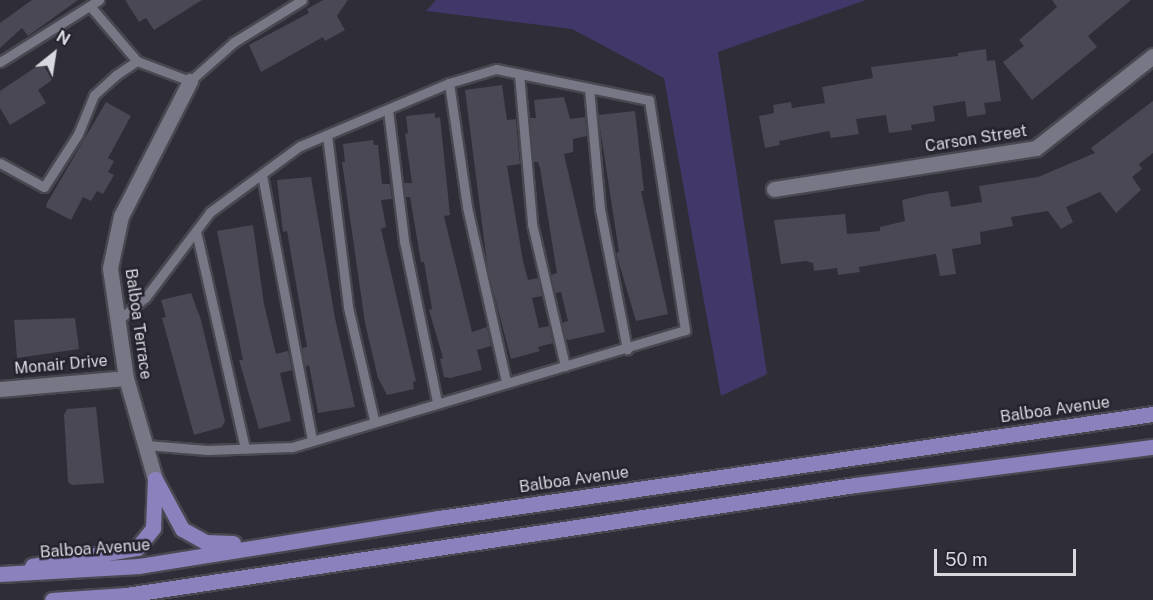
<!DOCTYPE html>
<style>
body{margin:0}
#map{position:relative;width:1153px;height:600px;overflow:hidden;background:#2e2d38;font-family:"Public Sans",sans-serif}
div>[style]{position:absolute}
.green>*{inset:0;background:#413869}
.building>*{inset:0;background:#494854}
.roads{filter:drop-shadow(2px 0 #484851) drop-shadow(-2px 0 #484851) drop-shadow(0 2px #484851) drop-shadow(0 -2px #484851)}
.service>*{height:9px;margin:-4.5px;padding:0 4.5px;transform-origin:4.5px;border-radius:4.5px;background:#787785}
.minor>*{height:15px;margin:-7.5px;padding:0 7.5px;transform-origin:7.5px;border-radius:7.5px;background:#787785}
.tertiary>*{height:15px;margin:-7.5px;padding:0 7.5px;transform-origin:7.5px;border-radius:7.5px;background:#787785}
.primary>*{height:15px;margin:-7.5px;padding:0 7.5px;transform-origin:7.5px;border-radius:7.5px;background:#8b82bd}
span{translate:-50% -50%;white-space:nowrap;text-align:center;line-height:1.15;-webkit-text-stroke:5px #24232e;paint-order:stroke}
.street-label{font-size:16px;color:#d8d8df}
.north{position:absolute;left:24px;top:24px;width:60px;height:60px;-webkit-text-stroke:4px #24232e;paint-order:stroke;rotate:30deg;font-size:16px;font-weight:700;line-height:24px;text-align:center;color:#d8d8df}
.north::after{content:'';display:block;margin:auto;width:21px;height:27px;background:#d8d8df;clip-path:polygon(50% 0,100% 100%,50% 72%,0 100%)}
.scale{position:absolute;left:934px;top:549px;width:142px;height:27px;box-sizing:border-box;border:3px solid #d8d8df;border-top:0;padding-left:8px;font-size:18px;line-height:21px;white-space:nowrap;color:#d8d8df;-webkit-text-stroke:4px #24232e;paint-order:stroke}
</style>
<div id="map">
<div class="green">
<div style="clip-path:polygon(436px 0,866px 0,718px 52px,767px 374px,721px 396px,664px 78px,572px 29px,426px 11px)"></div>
</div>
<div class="building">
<div style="clip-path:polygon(32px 0,78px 0,28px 36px,22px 28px,0 48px,0 23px)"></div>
<div style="clip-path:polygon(125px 0,202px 0,154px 30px,146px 18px,139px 22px)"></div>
<div style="clip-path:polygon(323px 0,348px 0,337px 16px,345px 30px,325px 41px,323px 37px,261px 72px,249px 45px,309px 13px,307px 9px)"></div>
<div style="clip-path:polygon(1052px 0,1131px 0,1088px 36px,1097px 47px,1032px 100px,1003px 62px,1024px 46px,1019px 40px,1057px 7px)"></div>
<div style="clip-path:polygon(986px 49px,987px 61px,995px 60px,1001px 101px,984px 103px,986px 114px,967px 117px,965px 101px,933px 106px,935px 121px,911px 125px,912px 130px,889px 133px,886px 115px,856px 119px,859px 134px,831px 138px,829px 131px,779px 141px,780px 145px,765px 148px,759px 116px,774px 113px,773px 105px,791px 102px,792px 108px,825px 103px,822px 87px,873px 78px,871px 67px,958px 56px,958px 53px)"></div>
<div style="clip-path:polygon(42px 63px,52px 80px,38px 90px,46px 103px,10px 125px,0 108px,0 91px)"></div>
<div style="clip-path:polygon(502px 85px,507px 120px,516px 119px,520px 164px,507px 166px,523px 261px,528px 280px,538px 278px,542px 296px,532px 298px,539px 328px,549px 326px,553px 343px,538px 347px,540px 351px,511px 359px,488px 271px,465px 90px)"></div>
<div style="clip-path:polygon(564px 97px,570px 119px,585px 117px,587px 136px,573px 139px,573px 152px,564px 154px,605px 332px,569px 340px,566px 339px,562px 323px,568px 321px,561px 292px,555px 293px,551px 275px,557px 273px,540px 168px,538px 162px,533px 162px,530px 118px,536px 118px,534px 100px)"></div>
<div style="clip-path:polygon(1153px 101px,1153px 153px,1139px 164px,1142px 169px,1132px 177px,1141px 190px,1116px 213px,1100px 192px,1066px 207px,1073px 222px,1061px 229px,1048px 211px,1011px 217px,1013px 226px,980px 232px,981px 244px,952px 249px,956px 274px,940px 276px,936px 254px,859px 267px,860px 272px,838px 275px,837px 268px,814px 271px,813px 263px,806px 261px,781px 264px,774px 220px,845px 214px,847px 234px,880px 231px,880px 227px,905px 221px,902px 200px,927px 194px,948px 191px,951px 207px,982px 202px,979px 186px,1038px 177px,1095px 153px,1091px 148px)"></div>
<div style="clip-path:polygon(106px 102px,131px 116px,108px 158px,114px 161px,108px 172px,114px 175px,103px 194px,97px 191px,91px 201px,83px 197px,71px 220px,46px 207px,47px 203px)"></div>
<div style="clip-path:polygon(635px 111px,644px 191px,641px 191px,668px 314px,636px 321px,616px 253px,619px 252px,598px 115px)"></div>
<div style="clip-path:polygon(435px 113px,435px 118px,440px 117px,450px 215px,444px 216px,472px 332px,487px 327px,491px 346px,477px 350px,482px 370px,450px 378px,444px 377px,440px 359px,443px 358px,429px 310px,432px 309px,424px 262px,421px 262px,410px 197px,405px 197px,404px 183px,412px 183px,405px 134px,408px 133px,406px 116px)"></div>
<div style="clip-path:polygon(373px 140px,374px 145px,378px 145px,382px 184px,390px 184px,392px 199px,381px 200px,386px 227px,381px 229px,416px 381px,413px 382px,414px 389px,387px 395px,378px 378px,365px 323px,342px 162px,345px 162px,343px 144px)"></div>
<div style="clip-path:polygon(311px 177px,335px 318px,355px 407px,318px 413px,309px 365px,305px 367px,302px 348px,307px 347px,287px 231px,283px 232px,277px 180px)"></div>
<div style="clip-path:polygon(253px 225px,264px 304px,276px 354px,288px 351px,292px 370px,280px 373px,291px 421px,259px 429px,239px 360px,243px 360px,217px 231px)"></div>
<div style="clip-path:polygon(191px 293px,201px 320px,225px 421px,222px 427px,194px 435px,162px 318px,166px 317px,161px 300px)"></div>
<div style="clip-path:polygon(75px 318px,79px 349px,17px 358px,14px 320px)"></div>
<div style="clip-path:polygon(96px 407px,104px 483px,72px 485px,68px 482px,64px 415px,67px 409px)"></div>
</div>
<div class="roads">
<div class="service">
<div style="left:90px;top:6px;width:72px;rotate:49.5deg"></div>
<div style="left:0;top:62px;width:117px;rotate:-32.1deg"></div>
<div style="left:519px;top:74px;width:151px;rotate:85deg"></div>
<div style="left:532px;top:224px;width:146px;rotate:76.9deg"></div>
<div style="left:449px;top:83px;width:125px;rotate:81.7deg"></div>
<div style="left:467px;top:207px;width:178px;rotate:77.4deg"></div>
<div style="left:589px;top:88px;width:121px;rotate:84.8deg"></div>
<div style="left:600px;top:209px;width:143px;rotate:79.1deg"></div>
<div style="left:388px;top:110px;width:132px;rotate:83deg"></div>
<div style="left:404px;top:241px;width:164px;rotate:78.4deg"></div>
<div style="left:327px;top:135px;width:173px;rotate:83deg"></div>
<div style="left:348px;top:307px;width:116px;rotate:77deg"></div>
<div style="left:0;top:163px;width:50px;rotate:28.6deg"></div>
<div style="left:44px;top:187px;width:63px;rotate:-57.3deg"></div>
<div style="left:78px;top:134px;width:42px;rotate:-67.7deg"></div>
<div style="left:94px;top:95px;width:30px;rotate:-42deg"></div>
<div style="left:116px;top:75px;width:25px;rotate:-34deg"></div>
<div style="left:137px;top:61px;width:57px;rotate:20.7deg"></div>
<div style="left:190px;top:81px;width:59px;rotate:-41.6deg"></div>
<div style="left:234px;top:42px;width:80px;rotate:-31.7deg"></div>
<div style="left:262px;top:175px;width:270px;rotate:79.3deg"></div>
<div style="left:196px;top:231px;width:223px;rotate:77.3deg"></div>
<div style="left:116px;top:322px;width:38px;rotate:-40deg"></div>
<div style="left:145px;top:298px;width:108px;rotate:-52.9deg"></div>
<div style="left:210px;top:212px;width:112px;rotate:-36.3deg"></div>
<div style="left:300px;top:146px;width:162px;rotate:-22.9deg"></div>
<div style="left:449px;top:83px;width:49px;rotate:-16.6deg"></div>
<div style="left:496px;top:69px;width:156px;rotate:11.5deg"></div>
<div style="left:649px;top:100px;width:233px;rotate:81.1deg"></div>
<div style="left:685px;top:330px;width:410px;rotate:163.4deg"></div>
<div style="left:292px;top:447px;width:85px;rotate:178deg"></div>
<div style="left:207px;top:450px;width:61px;rotate:-175.3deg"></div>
</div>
<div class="minor">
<div style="left:774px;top:189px;width:265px;rotate:-8.9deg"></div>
<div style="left:1036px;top:148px;width:149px;rotate:-38.2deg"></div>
<div style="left:126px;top:378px;width:111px;rotate:-98.3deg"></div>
<div style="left:110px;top:268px;width:53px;rotate:-78.1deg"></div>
<div style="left:121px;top:216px;width:152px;rotate:-62.9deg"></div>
</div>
<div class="tertiary">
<div style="left:0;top:389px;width:126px;rotate:-5deg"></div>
<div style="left:126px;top:378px;width:105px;rotate:74deg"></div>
</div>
<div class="primary">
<div style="left:155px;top:479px;width:57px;rotate:61.6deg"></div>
<div style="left:182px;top:529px;width:26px;rotate:29deg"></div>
<div style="left:205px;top:542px;width:28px;rotate:2deg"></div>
<div style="left:32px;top:566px;width:107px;rotate:-9.7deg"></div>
<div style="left:137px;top:548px;width:26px;rotate:-51deg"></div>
<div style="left:153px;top:528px;width:49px;rotate:-87.7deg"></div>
<div style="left:0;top:574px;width:139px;rotate:-3.3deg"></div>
<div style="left:139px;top:566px;width:304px;rotate:-9.1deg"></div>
<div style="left:439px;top:518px;width:722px;rotate:-8.29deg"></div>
<div style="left:52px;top:600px;width:74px;rotate:-3.9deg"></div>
<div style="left:126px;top:595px;width:737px;rotate:-8.58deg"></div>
<div style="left:855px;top:485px;width:300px;rotate:-7.3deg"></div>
</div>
</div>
<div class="street-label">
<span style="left:976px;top:139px;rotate:-9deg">Carson Street</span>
<span style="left:138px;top:324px;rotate:82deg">Balboa Terrace</span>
<span style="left:61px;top:365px;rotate:-5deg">Monair Drive</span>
<span style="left:1055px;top:410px;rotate:-8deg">Balboa Avenue</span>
<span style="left:574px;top:480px;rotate:-8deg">Balboa Avenue</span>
<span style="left:95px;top:549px;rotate:-4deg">Balboa Avenue</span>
</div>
<div class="north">N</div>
<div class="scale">50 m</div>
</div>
